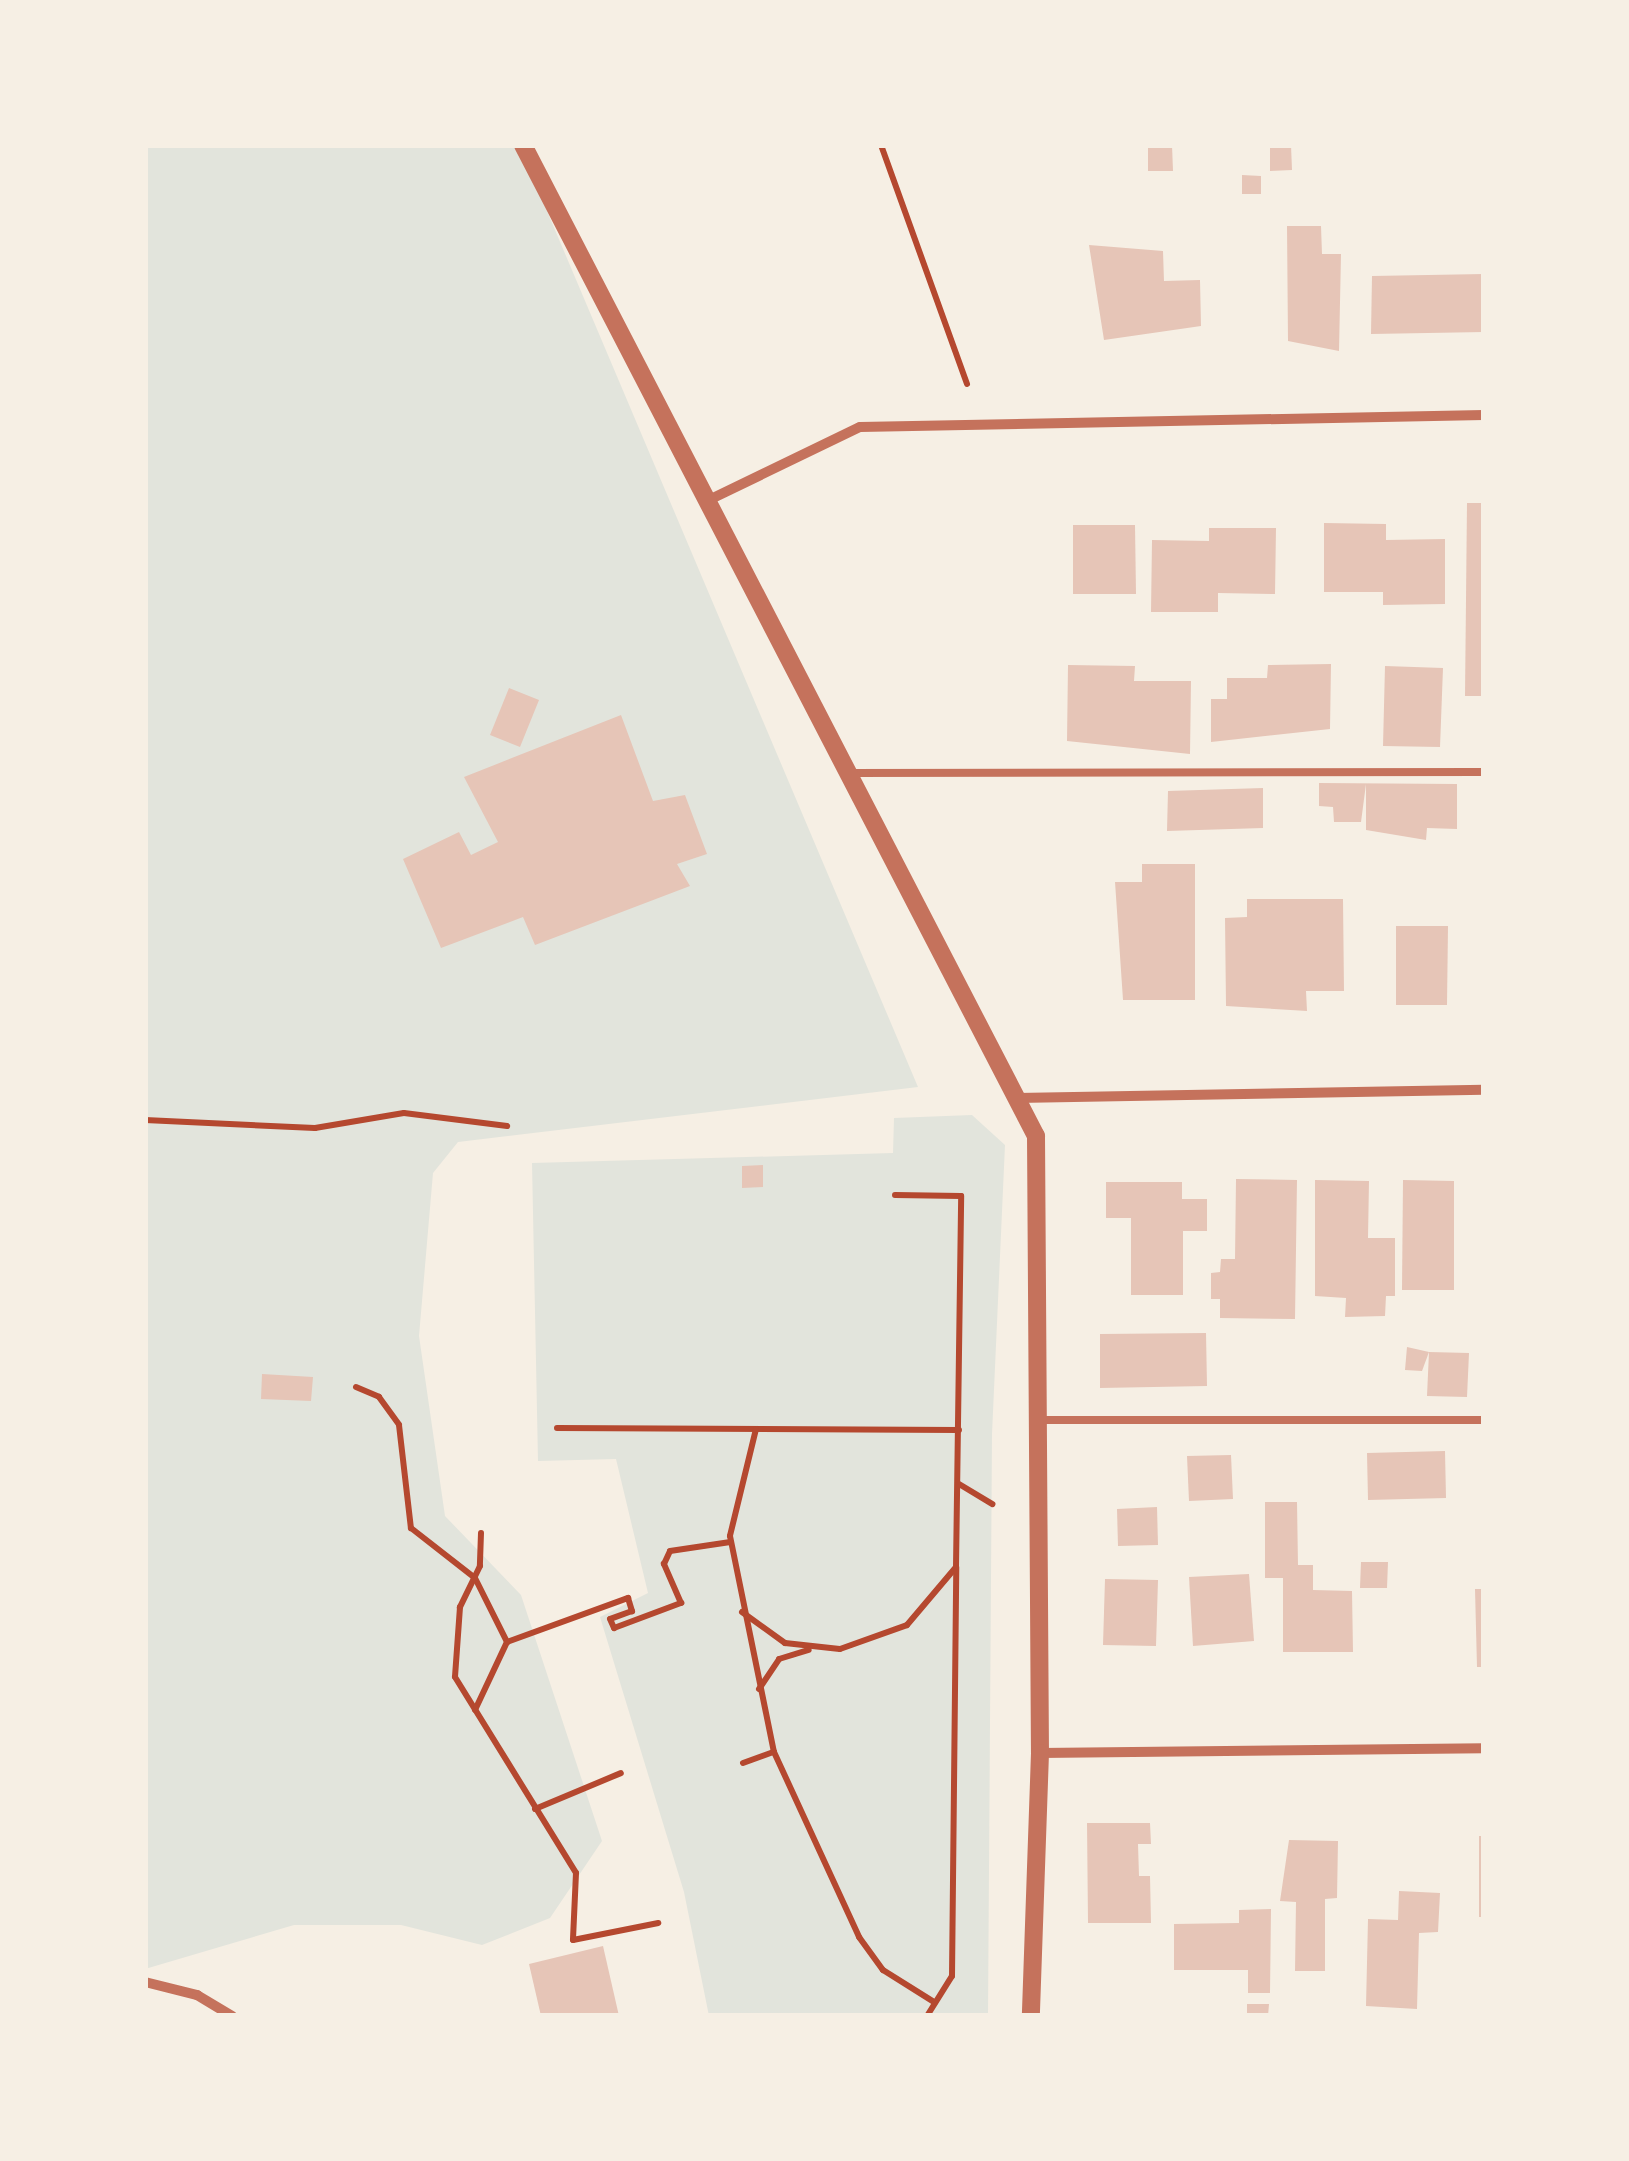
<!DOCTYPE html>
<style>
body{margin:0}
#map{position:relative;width:1629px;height:2161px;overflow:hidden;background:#f6efe4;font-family:"Sofia Sans Condensed",sans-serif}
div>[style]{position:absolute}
.green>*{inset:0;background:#e2e4dc}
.building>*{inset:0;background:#e6c5b7}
.path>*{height:6px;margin:-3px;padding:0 3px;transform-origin:3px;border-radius:3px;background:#b5482f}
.service>*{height:8px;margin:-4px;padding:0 4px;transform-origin:4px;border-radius:4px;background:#c5725c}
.minor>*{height:10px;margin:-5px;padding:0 5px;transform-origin:5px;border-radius:5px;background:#c5725c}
.tertiary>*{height:18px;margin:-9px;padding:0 9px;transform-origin:9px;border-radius:9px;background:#c5725c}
span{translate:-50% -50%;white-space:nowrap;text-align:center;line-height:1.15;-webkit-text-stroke:10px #f6efe4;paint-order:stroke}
.frame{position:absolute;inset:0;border:148px solid #f6efe4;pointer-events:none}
</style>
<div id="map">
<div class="green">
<div style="clip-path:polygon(145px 145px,519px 145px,918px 1087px,458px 1142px,433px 1173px,419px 1336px,445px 1516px,521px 1595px,602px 1841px,550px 1918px,482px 1945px,401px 1925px,294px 1925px,145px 1969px)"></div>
<div style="clip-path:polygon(972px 1115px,1005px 1145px,992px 1434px,988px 2016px,709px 2016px,684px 1892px,600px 1617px,648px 1593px,616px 1459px,538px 1461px,532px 1163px,893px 1153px,894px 1118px)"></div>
</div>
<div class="building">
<div style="clip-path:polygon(1148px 145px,1172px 145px,1173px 171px,1148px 171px)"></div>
<div style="clip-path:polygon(1270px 145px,1291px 145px,1292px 170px,1270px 171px)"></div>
<div style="clip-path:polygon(1242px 175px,1261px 176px,1261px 194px,1242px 194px)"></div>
<div style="clip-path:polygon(1287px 226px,1321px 226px,1322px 254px,1341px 254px,1339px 351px,1288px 341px)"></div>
<div style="clip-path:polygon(1089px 245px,1163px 251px,1164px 281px,1200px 280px,1201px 326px,1104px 340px)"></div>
<div style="clip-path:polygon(1484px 274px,1484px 332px,1371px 334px,1372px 276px)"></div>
<div style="clip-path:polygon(1467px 503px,1484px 503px,1484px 696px,1465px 696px)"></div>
<div style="clip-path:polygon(1324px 523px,1386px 524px,1386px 540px,1445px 539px,1445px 604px,1383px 605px,1383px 592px,1324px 592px)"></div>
<div style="clip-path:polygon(1073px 525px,1135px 525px,1136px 594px,1073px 594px)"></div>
<div style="clip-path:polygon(1209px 528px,1276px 528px,1275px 594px,1218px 593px,1218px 612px,1151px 612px,1152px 540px,1209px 541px)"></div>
<div style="clip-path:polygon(1331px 664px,1330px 729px,1211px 742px,1211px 699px,1227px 699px,1227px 678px,1267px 678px,1268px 665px)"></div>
<div style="clip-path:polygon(1068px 665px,1135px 666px,1134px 681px,1191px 681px,1190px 754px,1067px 741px)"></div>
<div style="clip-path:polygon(1385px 666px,1443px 668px,1440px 747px,1383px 746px)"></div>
<div style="clip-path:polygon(509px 688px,539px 700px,520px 747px,490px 735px)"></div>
<div style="clip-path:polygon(621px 715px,653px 801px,685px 795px,707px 854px,677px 864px,690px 886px,535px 945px,523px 917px,441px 948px,403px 859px,459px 832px,471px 855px,498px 842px,464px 777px)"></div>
<div style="clip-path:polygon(1319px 783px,1457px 784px,1457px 829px,1427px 828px,1426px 840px,1366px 830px,1366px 784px,1361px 822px,1334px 822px,1333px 807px,1319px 806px)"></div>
<div style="clip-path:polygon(1263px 788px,1263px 828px,1167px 831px,1168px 791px)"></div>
<div style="clip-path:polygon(1142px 864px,1195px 864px,1195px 1000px,1123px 1000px,1115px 882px,1142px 882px)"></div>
<div style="clip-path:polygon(1247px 899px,1343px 899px,1344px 991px,1306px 991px,1307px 1011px,1226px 1006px,1225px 918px,1247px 917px)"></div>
<div style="clip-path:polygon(1396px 926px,1448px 926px,1447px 1005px,1396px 1005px)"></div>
<div style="clip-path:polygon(763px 1165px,763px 1187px,742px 1188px,742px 1166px)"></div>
<div style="clip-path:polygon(1236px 1179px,1297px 1180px,1295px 1319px,1220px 1318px,1220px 1299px,1211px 1299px,1211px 1273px,1220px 1272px,1221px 1259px,1235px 1259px)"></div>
<div style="clip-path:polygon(1315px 1180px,1369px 1181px,1368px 1238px,1395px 1238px,1395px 1296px,1386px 1296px,1385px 1316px,1345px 1317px,1346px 1298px,1315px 1296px)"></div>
<div style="clip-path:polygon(1403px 1180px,1454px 1181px,1454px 1290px,1402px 1290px)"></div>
<div style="clip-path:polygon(1106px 1182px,1182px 1182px,1182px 1199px,1207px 1199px,1207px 1231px,1183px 1231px,1183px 1295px,1131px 1295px,1131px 1218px,1106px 1218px)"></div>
<div style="clip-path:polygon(1206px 1333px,1207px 1386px,1100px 1388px,1100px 1334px)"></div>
<div style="clip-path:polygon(1407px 1347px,1429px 1352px,1422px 1371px,1405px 1370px)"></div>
<div style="clip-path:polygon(1429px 1352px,1469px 1353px,1467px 1397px,1427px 1396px)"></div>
<div style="clip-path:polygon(262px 1374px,313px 1377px,311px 1401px,261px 1399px)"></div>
<div style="clip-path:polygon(1445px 1451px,1446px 1498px,1368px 1500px,1367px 1453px)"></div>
<div style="clip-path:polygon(1231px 1455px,1233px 1499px,1189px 1501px,1187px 1456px)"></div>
<div style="clip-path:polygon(1265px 1502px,1297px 1502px,1298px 1565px,1313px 1565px,1313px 1590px,1352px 1591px,1353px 1652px,1283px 1652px,1283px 1578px,1265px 1578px)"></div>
<div style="clip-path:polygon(1157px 1507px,1158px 1545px,1118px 1546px,1117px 1509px)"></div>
<div style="clip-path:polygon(1361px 1562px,1388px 1562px,1387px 1588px,1360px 1588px)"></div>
<div style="clip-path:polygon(1249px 1574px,1254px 1641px,1193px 1646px,1189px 1577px)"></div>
<div style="clip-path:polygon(1105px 1579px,1158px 1580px,1156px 1646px,1103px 1645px)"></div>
<div style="clip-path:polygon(1475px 1589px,1484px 1589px,1484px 1667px,1477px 1667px)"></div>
<div style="clip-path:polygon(1087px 1823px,1150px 1823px,1151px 1844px,1138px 1844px,1139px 1876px,1150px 1876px,1151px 1923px,1088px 1923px)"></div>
<div style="clip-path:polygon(1479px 1836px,1484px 1836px,1484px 1917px,1479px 1917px)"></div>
<div style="clip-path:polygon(1289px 1840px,1338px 1841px,1337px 1898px,1325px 1899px,1325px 1971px,1295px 1971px,1296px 1902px,1280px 1901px)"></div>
<div style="clip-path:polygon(1399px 1891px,1440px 1893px,1438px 1932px,1419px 1933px,1417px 2009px,1366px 2006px,1368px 1919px,1398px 1920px)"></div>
<div style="clip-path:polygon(1271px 1909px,1270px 1993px,1248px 1993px,1248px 1970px,1174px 1970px,1174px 1924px,1239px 1923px,1239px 1910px)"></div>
<div style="clip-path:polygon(603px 1946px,619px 2016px,541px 2016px,529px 1964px)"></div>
<div style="clip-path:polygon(1247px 2004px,1269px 2004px,1268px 2016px,1247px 2016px)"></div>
</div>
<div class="path">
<div style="left:881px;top:145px;width:254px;rotate:70.2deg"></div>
<div style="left:145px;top:1120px;width:170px;rotate:2.7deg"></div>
<div style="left:315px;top:1128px;width:90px;rotate:-9.6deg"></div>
<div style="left:404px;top:1113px;width:104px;rotate:7.2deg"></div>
<div style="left:356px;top:1387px;width:25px;rotate:23deg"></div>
<div style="left:379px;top:1397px;width:34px;rotate:54deg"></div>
<div style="left:399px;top:1425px;width:104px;rotate:83.4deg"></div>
<div style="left:411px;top:1528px;width:81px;rotate:38deg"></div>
<div style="left:475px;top:1578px;width:72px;rotate:63.4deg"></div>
<div style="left:507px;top:1642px;width:129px;rotate:-20deg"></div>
<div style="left:628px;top:1598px;width:14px;rotate:73deg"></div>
<div style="left:632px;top:1611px;width:23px;rotate:160deg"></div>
<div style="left:610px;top:1619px;width:10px;rotate:66deg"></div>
<div style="left:614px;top:1628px;width:72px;rotate:-20.5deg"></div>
<div style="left:681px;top:1603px;width:43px;rotate:-113.6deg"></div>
<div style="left:664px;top:1564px;width:14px;rotate:-65deg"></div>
<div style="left:670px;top:1551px;width:61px;rotate:-8.5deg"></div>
<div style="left:557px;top:1428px;width:402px;rotate:0.3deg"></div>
<div style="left:756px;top:1429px;width:110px;rotate:103.7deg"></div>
<div style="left:730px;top:1536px;width:220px;rotate:78.5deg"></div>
<div style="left:774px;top:1752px;width:204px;rotate:65.3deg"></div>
<div style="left:859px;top:1937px;width:41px;rotate:54deg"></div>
<div style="left:883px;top:1970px;width:60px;rotate:32.1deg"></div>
<div style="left:959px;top:1484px;width:39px;rotate:31deg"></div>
<div style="left:481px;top:1533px;width:33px;rotate:92deg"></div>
<div style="left:480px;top:1566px;width:46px;rotate:116deg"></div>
<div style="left:460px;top:1607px;width:70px;rotate:94.1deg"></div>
<div style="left:455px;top:1677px;width:230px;rotate:58.3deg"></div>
<div style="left:576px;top:1873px;width:67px;rotate:92.6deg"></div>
<div style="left:573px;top:1940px;width:87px;rotate:-11.3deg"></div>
<div style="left:742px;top:1612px;width:53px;rotate:35.8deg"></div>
<div style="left:785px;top:1643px;width:55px;rotate:6.2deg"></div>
<div style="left:840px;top:1649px;width:71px;rotate:-19.7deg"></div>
<div style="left:907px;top:1625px;width:76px;rotate:-49.8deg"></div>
<div style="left:956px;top:1567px;width:371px;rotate:-89.2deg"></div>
<div style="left:961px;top:1196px;width:66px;rotate:-179.1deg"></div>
<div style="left:759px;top:1689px;width:36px;rotate:-56deg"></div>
<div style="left:779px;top:1659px;width:31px;rotate:-17deg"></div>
<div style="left:475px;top:1710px;width:75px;rotate:-64.8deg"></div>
<div style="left:743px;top:1763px;width:33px;rotate:-20deg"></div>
<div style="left:535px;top:1809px;width:93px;rotate:-22.7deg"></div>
<div style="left:927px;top:2016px;width:47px;rotate:-58deg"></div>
<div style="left:952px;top:1976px;width:408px;rotate:-89.4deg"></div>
</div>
<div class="service">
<div style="left:849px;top:773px;width:635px;rotate:-0.09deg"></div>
<div style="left:1040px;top:1420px;width:444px"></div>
</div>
<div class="minor">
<div style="left:713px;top:498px;width:163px;rotate:-25.8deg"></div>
<div style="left:860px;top:427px;width:624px;rotate:-1.1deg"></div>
<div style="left:1017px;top:1098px;width:467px;rotate:-1deg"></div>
<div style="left:1040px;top:1753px;width:444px;rotate:-0.6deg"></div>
<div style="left:145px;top:1982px;width:54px;rotate:14deg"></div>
<div style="left:197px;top:1995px;width:41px;rotate:31deg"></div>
</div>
<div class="tertiary">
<div style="left:523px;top:145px;width:1116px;rotate:62.63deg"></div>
<div style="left:1036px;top:1136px;width:617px;rotate:89.63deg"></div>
<div style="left:1040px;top:1753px;width:263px;rotate:92deg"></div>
</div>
<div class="frame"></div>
</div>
